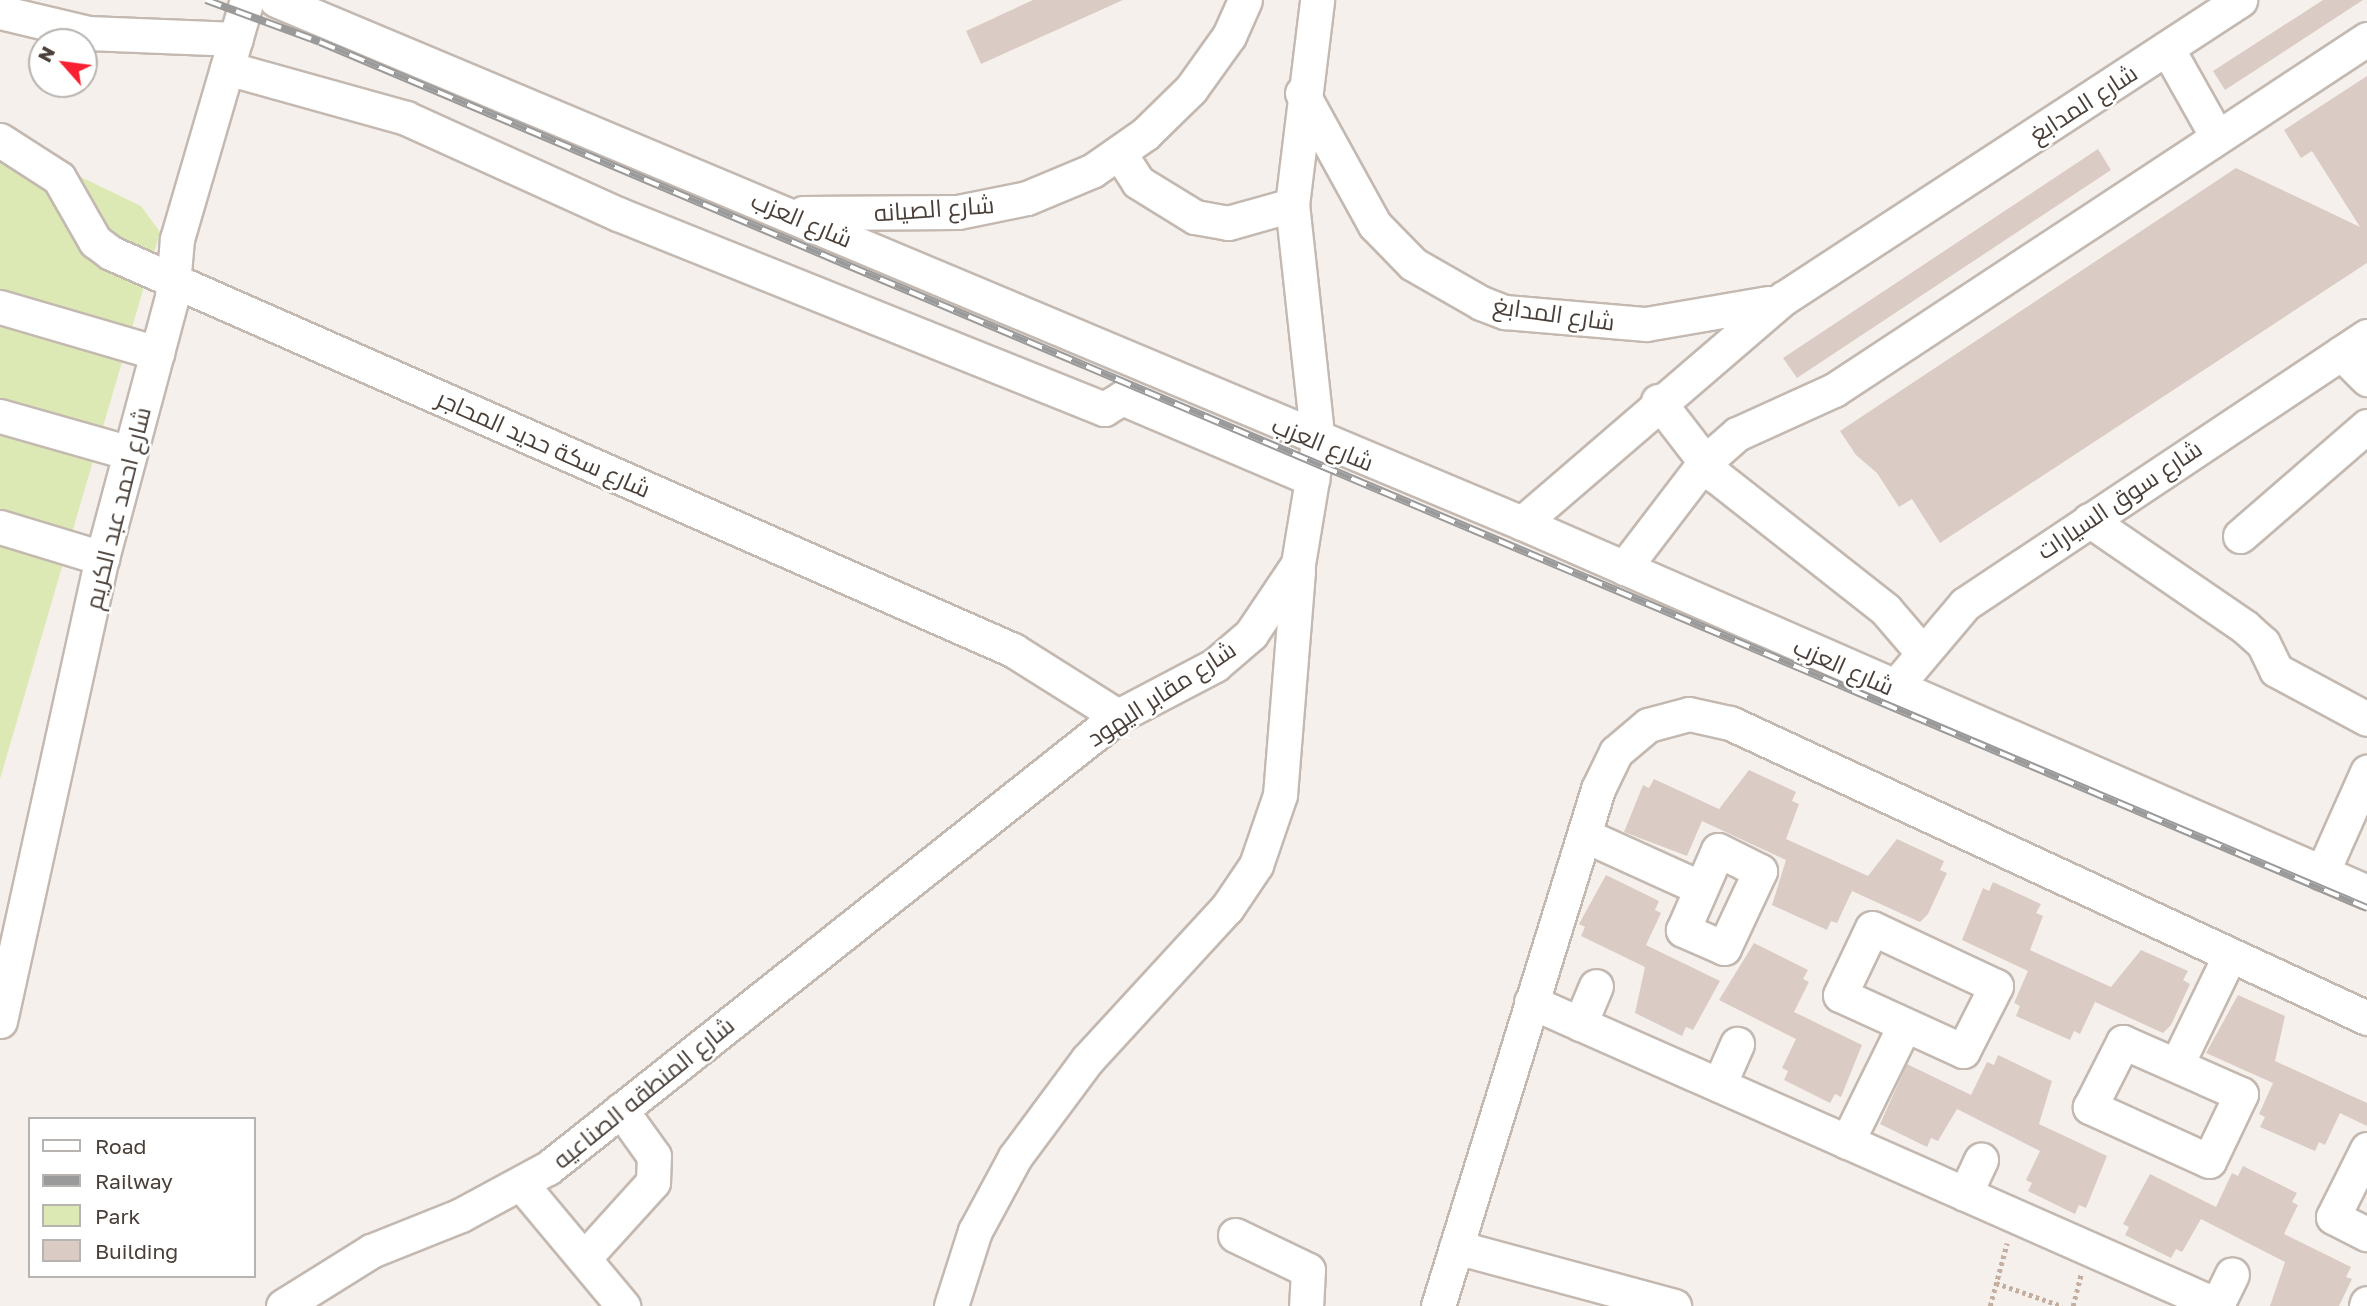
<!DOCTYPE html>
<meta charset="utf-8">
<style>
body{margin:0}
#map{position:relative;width:2367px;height:1306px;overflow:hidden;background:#f6f0ec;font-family:"Golos Text",Cairo,sans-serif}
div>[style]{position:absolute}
.green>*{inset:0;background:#dde9b5}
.building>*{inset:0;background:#daccc4}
.path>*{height:4.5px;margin-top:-2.25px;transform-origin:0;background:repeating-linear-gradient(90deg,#c3ae9f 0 3.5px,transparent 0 7px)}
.roads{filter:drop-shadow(2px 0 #c4b9b1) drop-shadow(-2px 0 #c4b9b1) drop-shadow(0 2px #c4b9b1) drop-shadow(0 -2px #c4b9b1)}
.minor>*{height:33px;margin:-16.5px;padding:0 16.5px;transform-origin:16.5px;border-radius:16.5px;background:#fff}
.rail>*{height:8px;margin-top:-4px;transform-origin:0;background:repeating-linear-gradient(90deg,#fff 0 16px,#9a9a9a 0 32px);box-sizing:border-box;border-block:2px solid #9a9a9a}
span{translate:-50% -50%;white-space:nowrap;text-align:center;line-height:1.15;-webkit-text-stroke:5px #fff;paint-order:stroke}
.street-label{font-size:24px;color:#4a4039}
.legend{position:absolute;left:28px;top:1117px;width:228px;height:161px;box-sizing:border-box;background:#fff;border:2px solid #b7b3b0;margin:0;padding:9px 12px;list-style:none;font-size:21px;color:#4a4039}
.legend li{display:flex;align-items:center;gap:14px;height:35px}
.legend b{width:35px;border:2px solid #b7b3b0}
.north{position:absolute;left:28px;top:28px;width:70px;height:70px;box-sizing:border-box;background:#fff;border:2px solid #b7b3b0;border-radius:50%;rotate:298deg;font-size:19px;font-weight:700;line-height:28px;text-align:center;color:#4a4039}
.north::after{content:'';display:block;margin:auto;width:24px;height:32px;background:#f82031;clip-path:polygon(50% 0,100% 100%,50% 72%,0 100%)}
</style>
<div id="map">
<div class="green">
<div style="clip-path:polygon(0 138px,141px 206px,160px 232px,0 779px)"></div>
</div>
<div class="building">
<div style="clip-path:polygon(1033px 0,1123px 0,981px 64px,966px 31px)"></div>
<div style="clip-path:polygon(2323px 0,2363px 0,2225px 90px,2213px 71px)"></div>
<div style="clip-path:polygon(2367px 76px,2367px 263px,1940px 543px,1912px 499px,1899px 507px,1877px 473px,1856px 455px,1840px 431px,2236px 168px,2360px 227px,2312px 151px,2301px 158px,2284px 130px)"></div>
<div style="clip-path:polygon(2098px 149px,2111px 170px,1797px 378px,1783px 358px)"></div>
<div style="clip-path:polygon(1749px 770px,1796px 792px,1792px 801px,1799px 804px,1786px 839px,1868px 876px,1897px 839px,1944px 861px,1940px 870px,1947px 873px,1928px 914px,1920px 922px,1852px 891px,1837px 923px,1831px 921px,1827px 930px,1772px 905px,1786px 860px,1702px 821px,1687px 856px,1624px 832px,1643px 785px,1649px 788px,1654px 779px,1719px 809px)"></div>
<div style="clip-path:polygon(1606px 875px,1659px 901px,1655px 910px,1661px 913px,1646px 945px,1720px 981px,1693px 1030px,1686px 1027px,1682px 1036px,1635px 1013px,1645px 967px,1581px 936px,1585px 927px,1579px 924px)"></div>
<div style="clip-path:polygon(1993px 882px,2041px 904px,2036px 913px,2043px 916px,2030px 950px,2111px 987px,2141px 950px,2188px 971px,2183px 980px,2190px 984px,2171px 1025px,2163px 1033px,2095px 1002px,2080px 1034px,2074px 1031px,2070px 1040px,2016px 1016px,2020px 1006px,2014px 1003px,2028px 971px,1962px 940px,1983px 888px,1989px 891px)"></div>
<div style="clip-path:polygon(1754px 943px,1808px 970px,1803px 979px,1809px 982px,1794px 1012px,1862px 1045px,1841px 1097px,1835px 1094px,1830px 1103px,1784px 1080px,1788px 1071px,1782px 1068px,1796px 1039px,1719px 1000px)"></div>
<div style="clip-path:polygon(2238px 995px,2285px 1016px,2275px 1061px,2367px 1103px,2367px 1126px,2340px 1113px,2325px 1145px,2319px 1142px,2315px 1151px,2260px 1127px,2265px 1117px,2259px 1114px,2273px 1083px,2206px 1053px)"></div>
<div style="clip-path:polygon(1998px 1055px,2052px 1081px,2039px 1124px,2107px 1156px,2086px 1208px,2079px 1205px,2075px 1214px,2028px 1191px,2032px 1183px,2026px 1180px,2040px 1151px,1957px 1109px,1938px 1141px,1931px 1138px,1927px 1147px,1880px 1124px,1907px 1064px,1971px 1095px,1987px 1062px,1994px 1065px)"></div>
<div style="clip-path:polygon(2243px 1166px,2297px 1193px,2292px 1202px,2298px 1205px,2284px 1234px,2351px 1267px,2346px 1277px,2352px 1279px,2339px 1306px,2270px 1306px,2285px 1262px,2201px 1219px,2182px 1252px,2176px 1249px,2171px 1258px,2125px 1235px,2129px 1227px,2123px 1224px,2150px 1174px,2216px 1207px,2232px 1173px,2238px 1176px)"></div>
</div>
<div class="path">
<div style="left:1996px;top:1283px;width:70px;rotate:19.2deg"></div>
<div style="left:1990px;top:1306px;width:65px;rotate:-74.9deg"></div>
<div style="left:2073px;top:1306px;width:34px;rotate:-76deg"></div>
</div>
<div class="roads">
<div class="minor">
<div style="left:276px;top:0;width:1351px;rotate:22.77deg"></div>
<div style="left:1522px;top:523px;width:922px;rotate:23.59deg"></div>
<div style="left:0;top:12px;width:90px;rotate:13.4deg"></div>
<div style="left:88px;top:33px;width:148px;rotate:2.3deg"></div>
<div style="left:2167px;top:48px;width:100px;rotate:60.6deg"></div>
<div style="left:227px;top:68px;width:186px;rotate:15.6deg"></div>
<div style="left:406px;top:118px;width:233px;rotate:24.4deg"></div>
<div style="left:618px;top:214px;width:524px;rotate:21.86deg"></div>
<div style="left:1104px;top:409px;width:21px;rotate:-31deg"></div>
<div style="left:1122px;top:398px;width:207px;rotate:23.1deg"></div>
<div style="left:1302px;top:93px;width:151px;rotate:61.1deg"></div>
<div style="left:1375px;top:225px;width:54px;rotate:45.7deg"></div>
<div style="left:1413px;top:264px;width:78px;rotate:29.8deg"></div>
<div style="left:1481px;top:303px;width:26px;rotate:21deg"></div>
<div style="left:1505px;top:312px;width:142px;rotate:4.9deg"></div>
<div style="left:1646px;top:324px;width:124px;rotate:-9.8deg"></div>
<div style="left:0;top:140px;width:70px;rotate:32.8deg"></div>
<div style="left:59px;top:178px;width:73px;rotate:60.3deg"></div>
<div style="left:95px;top:241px;width:20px;rotate:37deg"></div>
<div style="left:111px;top:253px;width:986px;rotate:23.76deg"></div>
<div style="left:1013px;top:650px;width:124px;rotate:32.2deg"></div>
<div style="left:1120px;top:154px;width:33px;rotate:57deg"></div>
<div style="left:1138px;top:182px;width:67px;rotate:31.6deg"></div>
<div style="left:1195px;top:217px;width:34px;rotate:10deg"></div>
<div style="left:1228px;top:223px;width:66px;rotate:-15.7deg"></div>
<div style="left:803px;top:213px;width:155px;rotate:-0.4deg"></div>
<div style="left:958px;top:212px;width:70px;rotate:-11.5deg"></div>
<div style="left:1027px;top:198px;width:70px;rotate:-22.6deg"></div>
<div style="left:1092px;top:171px;width:65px;rotate:-34.9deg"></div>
<div style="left:1145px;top:134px;width:64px;rotate:-44.4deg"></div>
<div style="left:1191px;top:89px;width:65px;rotate:-54.4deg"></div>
<div style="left:1229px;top:36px;width:39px;rotate:-66deg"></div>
<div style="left:0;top:307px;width:164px;rotate:16.3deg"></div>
<div style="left:2341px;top:353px;width:37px;rotate:45deg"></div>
<div style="left:1658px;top:401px;width:95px;rotate:52.3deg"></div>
<div style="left:1716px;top:476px;width:216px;rotate:38.2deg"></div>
<div style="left:1886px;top:610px;width:55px;rotate:49.4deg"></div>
<div style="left:0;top:416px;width:135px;rotate:15.9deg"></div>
<div style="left:2089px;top:520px;width:189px;rotate:34.4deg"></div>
<div style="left:2245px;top:627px;width:24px;rotate:42deg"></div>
<div style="left:2263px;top:643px;width:30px;rotate:64deg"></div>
<div style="left:2276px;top:670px;width:103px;rotate:28.3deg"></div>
<div style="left:1522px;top:523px;width:345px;rotate:-40.7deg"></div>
<div style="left:1784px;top:298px;width:545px;rotate:-33.16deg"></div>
<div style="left:0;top:527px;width:107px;rotate:16.9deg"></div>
<div style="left:2240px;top:536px;width:168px;rotate:-40.9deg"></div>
<div style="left:1624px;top:568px;width:133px;rotate:-52.6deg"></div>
<div style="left:1705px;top:462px;width:43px;rotate:-41.2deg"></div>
<div style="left:1737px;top:434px;width:107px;rotate:-24.4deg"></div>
<div style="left:1834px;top:390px;width:638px;rotate:-33.37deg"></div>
<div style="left:1894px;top:688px;width:110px;rotate:-49.8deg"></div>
<div style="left:1965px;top:604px;width:483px;rotate:-33.7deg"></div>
<div style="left:1584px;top:835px;width:128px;rotate:24.4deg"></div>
<div style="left:1718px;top:850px;width:47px;rotate:26.6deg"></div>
<div style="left:1760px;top:871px;width:85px;rotate:115.1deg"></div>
<div style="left:1724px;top:948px;width:45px;rotate:-156.3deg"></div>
<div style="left:1683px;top:930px;width:87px;rotate:-66.4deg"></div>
<div style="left:2322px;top:873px;width:111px;rotate:-66deg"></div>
<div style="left:1872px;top:928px;width:137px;rotate:25.1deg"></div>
<div style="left:1996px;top:986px;width:73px;rotate:116.9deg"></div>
<div style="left:1963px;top:1051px;width:135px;rotate:-155.5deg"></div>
<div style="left:1840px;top:995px;width:74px;rotate:-64.5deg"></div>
<div style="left:1531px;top:1002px;width:752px;rotate:23.84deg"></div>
<div style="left:0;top:1021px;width:474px;rotate:-77.6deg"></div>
<div style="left:102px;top:558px;width:271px;rotate:-75deg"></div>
<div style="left:172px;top:296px;width:57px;rotate:-85deg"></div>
<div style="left:177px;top:239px;width:249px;rotate:-73.7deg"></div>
<div style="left:1580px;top:1024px;width:41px;rotate:-67.2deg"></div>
<div style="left:2123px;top:1042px;width:129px;rotate:23.8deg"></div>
<div style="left:2241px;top:1094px;width:74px;rotate:115.5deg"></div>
<div style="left:2209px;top:1161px;width:131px;rotate:-155.6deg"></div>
<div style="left:2090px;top:1107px;width:73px;rotate:-63.1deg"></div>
<div style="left:2177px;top:1064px;width:121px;rotate:-64.1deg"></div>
<div style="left:1719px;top:1085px;width:45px;rotate:-66.3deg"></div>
<div style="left:1847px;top:1142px;width:129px;rotate:-63.8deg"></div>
<div style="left:2367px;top:1149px;width:76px;rotate:116.6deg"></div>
<div style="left:2333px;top:1217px;width:38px;rotate:27deg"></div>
<div style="left:522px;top:1185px;width:158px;rotate:50.1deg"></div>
<div style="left:1965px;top:1194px;width:38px;rotate:-65deg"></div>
<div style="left:1235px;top:1235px;width:81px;rotate:25.6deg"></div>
<div style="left:1308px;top:1270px;width:36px;rotate:93deg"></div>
<div style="left:1456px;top:1247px;width:226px;rotate:15.1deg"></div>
<div style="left:586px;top:1256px;width:100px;rotate:-47.8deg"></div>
<div style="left:653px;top:1182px;width:26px;rotate:-88deg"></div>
<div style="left:654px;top:1156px;width:57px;rotate:-125.7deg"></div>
<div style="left:2217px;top:1305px;width:34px;rotate:-64deg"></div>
<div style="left:283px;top:1306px;width:104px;rotate:-32deg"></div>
<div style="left:371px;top:1251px;width:97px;rotate:-21.8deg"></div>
<div style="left:461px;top:1215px;width:99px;rotate:-28.4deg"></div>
<div style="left:548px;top:1168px;width:727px;rotate:-38.41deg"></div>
<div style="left:1118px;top:716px;width:110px;rotate:-27.7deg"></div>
<div style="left:1215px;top:665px;width:48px;rotate:-40.7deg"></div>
<div style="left:1251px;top:634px;width:84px;rotate:-56.1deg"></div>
<div style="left:1298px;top:564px;width:123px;rotate:-80.6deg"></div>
<div style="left:1318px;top:443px;width:239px;rotate:-96.2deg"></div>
<div style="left:1292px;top:205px;width:207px;rotate:-83deg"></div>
<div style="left:951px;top:1306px;width:79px;rotate:-72.3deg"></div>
<div style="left:975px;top:1231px;width:84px;rotate:-61.6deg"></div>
<div style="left:1015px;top:1157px;width:121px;rotate:-53.4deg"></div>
<div style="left:1087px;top:1060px;width:207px;rotate:-47.4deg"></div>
<div style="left:1227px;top:908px;width:52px;rotate:-56deg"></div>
<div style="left:1256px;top:865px;width:74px;rotate:-71.1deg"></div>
<div style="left:1280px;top:795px;width:225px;rotate:-85.4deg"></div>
<div style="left:1438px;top:1306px;width:541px;rotate:-72.8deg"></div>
<div style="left:1598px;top:789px;width:41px;rotate:-64.1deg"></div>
<div style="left:1616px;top:752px;width:42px;rotate:-40.2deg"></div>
<div style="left:1648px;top:725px;width:42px;rotate:-15deg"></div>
<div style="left:1689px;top:714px;width:42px;rotate:12.4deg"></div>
<div style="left:1730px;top:723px;width:702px;rotate:24.85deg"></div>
<div style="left:2366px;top:1306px;width:3px;rotate:-72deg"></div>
</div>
</div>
<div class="rail">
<div style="left:206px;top:0;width:121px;rotate:20.2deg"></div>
<div style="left:320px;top:42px;width:2223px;rotate:22.93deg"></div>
</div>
<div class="street-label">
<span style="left:2083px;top:103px;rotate:-33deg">شارع المدابغ</span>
<span style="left:934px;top:208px;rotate:-4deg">شارع الصيانه</span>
<span style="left:802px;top:219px;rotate:23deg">شارع العزب</span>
<span style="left:1554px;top:313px;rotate:8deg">شارع المدابغ</span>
<span style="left:544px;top:443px;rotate:24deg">شارع سكة حديد المحاجر</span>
<span style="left:1323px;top:443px;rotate:22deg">شارع العزب</span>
<span style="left:2119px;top:499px;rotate:-34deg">شارع سوق السيارات</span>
<span style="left:117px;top:508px;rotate:-76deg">شارع احمد عبد الكريم</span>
<span style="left:1844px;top:666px;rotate:24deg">شارع العزب</span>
<span style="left:1161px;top:693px;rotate:-33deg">شارع مقابر اليهود</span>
<span style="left:643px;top:1092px;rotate:-39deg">شارع المنطقه الصناعيه</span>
</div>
<ul class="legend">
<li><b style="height:9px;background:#fff"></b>Road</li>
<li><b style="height:9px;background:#9a9a9a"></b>Railway</li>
<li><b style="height:19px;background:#dde9b5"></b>Park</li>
<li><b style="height:19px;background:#daccc4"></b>Building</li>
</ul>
<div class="north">N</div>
</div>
